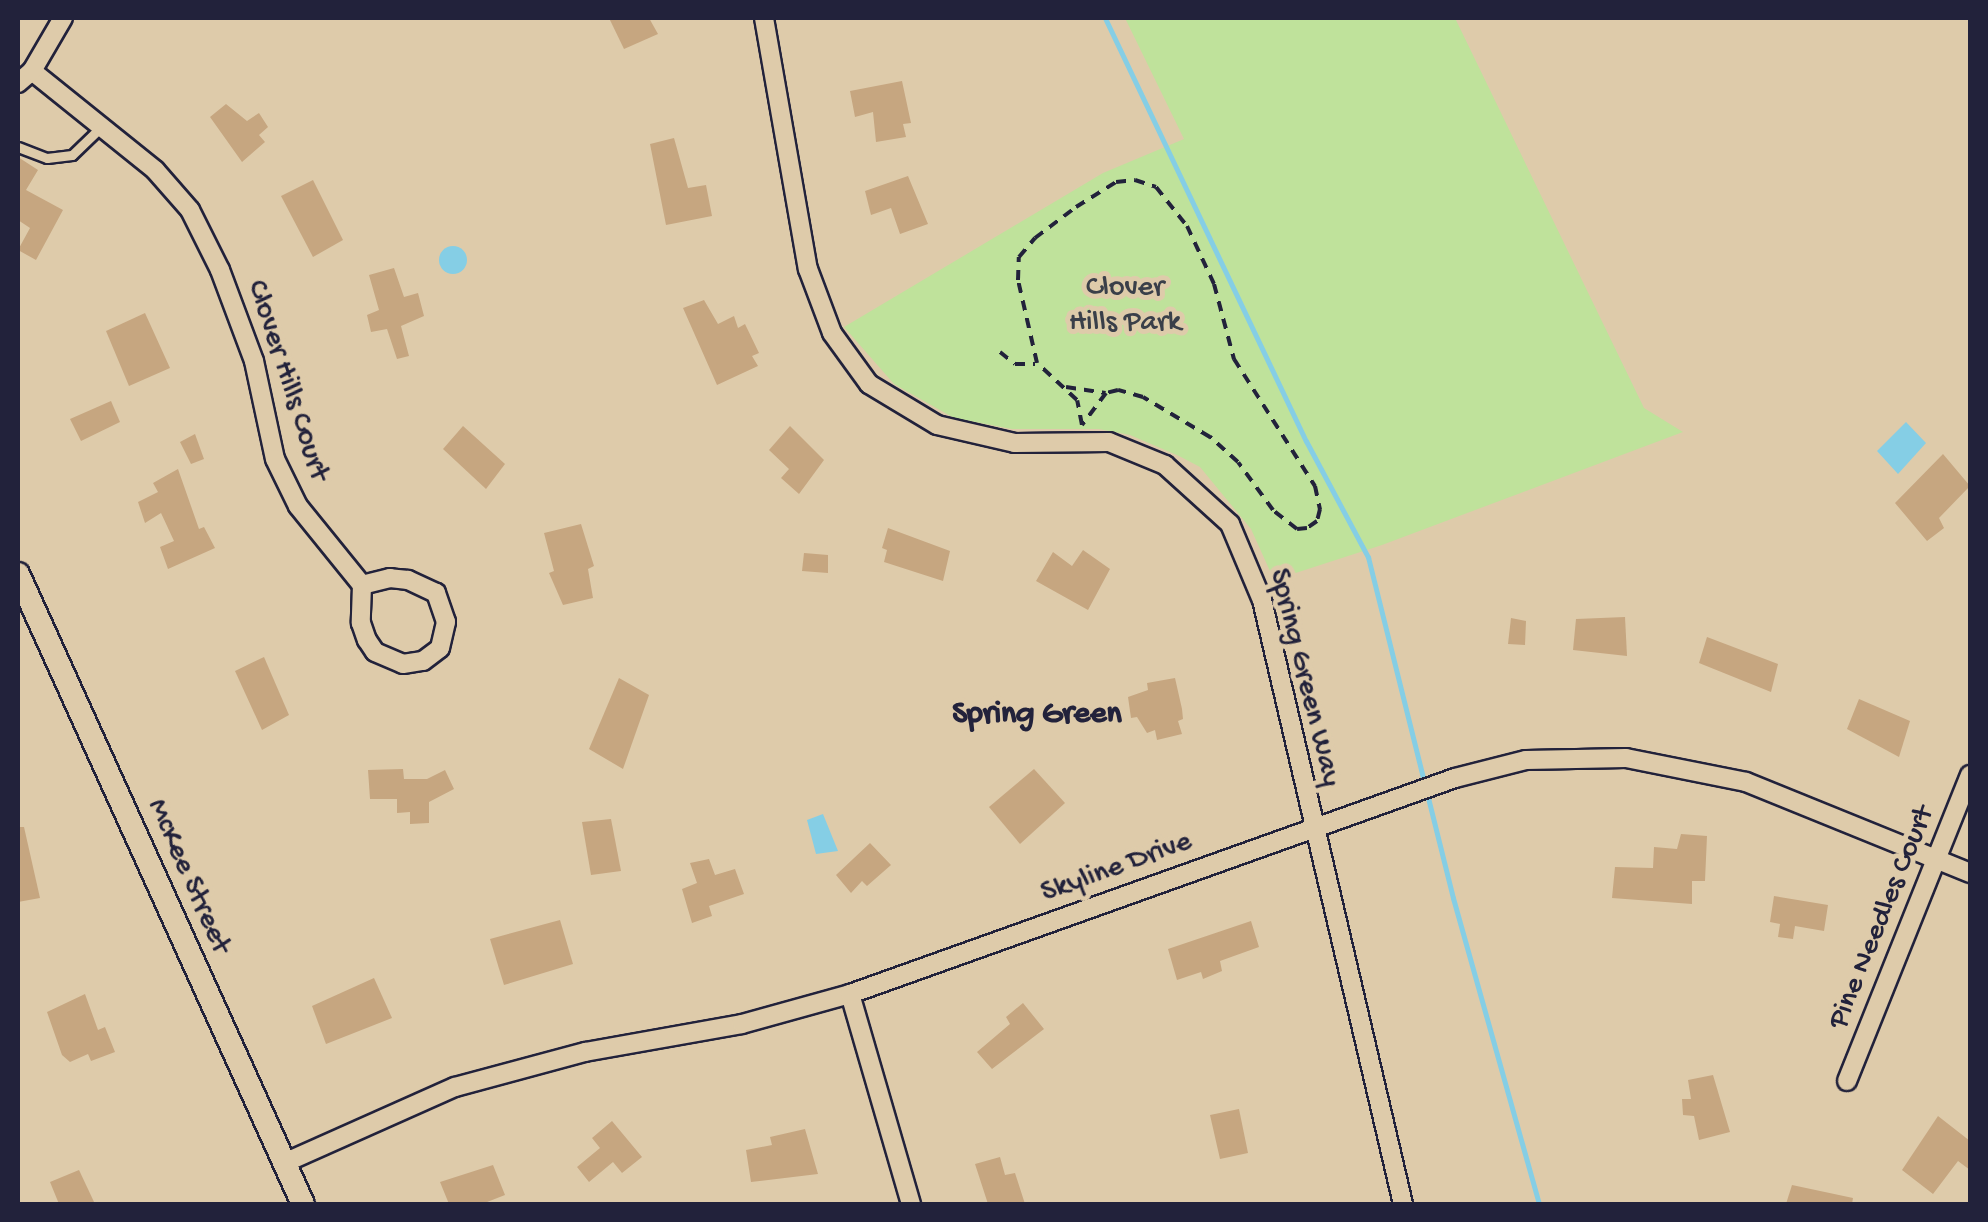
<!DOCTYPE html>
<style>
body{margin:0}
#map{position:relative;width:1988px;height:1222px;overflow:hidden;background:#decbaa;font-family:"Gochi Hand",sans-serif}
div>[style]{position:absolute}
.green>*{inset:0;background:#bfe29b}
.water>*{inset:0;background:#85cee5}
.round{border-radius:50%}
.stream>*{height:5px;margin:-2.5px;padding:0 2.5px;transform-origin:2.5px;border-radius:2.5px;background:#85cee5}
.building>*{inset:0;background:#c6a680}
.path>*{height:4px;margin-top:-2px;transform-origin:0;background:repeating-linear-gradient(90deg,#22223b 0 10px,transparent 0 18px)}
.roads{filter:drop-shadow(2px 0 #22223b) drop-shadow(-2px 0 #22223b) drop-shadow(0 2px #22223b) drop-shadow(0 -2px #22223b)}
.service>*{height:9px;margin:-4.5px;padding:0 4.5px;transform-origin:4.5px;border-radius:4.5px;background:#decbaa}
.minor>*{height:18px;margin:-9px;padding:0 9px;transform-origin:9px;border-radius:9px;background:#decbaa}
.tertiary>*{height:22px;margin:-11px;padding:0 11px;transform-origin:11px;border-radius:11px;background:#decbaa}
span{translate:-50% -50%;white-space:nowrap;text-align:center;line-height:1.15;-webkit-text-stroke:10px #decbaa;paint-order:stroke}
.park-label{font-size:30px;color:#3a3f49}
.street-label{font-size:30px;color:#22223b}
.neighbourhood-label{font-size:32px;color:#22223b;font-weight:700}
.frame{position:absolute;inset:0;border:20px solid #22223b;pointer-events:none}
</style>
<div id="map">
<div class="green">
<div style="clip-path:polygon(1125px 18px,1455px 18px,1644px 408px,1683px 432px,1382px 545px,1274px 580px,1251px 529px,1200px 467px,1179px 456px,1130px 435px,1099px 429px,1012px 429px,954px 418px,894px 384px,844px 327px,1103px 173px,1184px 139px)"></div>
</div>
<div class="water">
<div class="round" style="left:439px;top:246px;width:28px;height:28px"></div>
<div style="clip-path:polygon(1906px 422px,1926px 443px,1898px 474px,1877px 451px)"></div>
<div style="clip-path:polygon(823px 814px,838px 851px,816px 854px,807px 820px)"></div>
</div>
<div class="stream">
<div style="left:1105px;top:18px;width:468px;rotate:64.6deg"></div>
<div style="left:1306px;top:441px;width:132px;rotate:61.9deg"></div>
<div style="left:1368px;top:557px;width:351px;rotate:76deg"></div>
<div style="left:1453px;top:898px;width:318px;rotate:74.3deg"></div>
</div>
<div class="building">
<div style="clip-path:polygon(609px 18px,649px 18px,658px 34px,624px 49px)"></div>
<div style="clip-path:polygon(902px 81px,911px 123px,903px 124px,906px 137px,876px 142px,873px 112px,855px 117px,850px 91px)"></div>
<div style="clip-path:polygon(226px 104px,247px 121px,259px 113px,268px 127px,259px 135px,265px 142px,242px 162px,210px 117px)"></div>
<div style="clip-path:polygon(674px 138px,688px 188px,706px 185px,712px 216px,666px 225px,650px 144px)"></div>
<div style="clip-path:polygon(18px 157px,38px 170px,26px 190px,63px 210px,36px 260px,18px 250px,30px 228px,18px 220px)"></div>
<div style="clip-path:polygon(908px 176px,928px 224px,900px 234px,891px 208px,871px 215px,865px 191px)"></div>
<div style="clip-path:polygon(313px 180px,343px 240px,313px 257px,281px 196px)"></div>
<div style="clip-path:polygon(394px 268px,404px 297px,418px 293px,424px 316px,401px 326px,409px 356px,397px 359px,387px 329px,371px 332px,367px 315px,379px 310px,369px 275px)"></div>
<div style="clip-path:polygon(704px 300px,718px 324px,734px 316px,738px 328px,745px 324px,759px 353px,752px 356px,758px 366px,717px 385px,683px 308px)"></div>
<div style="clip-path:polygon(145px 313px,170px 368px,129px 386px,106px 331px)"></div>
<div style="clip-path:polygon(111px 401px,120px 422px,81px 441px,70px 419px)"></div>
<div style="clip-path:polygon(463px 426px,505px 464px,486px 489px,443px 449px)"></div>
<div style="clip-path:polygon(790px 426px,824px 460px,799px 494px,781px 478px,789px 469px,769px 450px)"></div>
<div style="clip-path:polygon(195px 434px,204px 459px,191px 464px,180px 442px)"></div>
<div style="clip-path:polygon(1943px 454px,1970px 486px,1939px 518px,1944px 528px,1927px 541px,1895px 503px)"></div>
<div style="clip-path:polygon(178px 469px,199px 529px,204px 527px,215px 548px,168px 569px,160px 547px,174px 541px,161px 513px,145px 523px,138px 502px,158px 492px,153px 483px)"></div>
<div style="clip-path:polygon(581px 524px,594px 566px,588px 569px,593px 598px,563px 605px,549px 573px,554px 571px,544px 533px)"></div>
<div style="clip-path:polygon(888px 528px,950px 551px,943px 581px,884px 562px,887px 550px,882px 548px)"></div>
<div style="clip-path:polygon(1083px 550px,1110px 569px,1088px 610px,1036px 581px,1053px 552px,1072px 566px)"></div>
<div style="clip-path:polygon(804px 553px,828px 555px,828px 573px,802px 571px)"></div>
<div style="clip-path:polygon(1625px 617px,1627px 656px,1573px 650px,1576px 619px)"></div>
<div style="clip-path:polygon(1511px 618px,1526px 621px,1525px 645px,1508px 644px)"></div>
<div style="clip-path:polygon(1707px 637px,1778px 664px,1771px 692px,1699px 663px)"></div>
<div style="clip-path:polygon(264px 657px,289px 715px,262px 730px,235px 671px)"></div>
<div style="clip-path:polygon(619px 678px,649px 695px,623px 769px,589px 749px)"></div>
<div style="clip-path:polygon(1175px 678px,1182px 709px,1183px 719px,1178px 721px,1182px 734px,1157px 740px,1155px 730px,1147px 733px,1137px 717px,1131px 718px,1128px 697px,1148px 690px,1147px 683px)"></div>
<div style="clip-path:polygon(1859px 699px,1910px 721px,1899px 757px,1847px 729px)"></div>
<div style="clip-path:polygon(403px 769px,404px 779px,427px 779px,445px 770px,454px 789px,429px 802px,429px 823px,410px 824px,410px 812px,397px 813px,397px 799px,370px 799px,368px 770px)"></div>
<div style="clip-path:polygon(1034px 769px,1065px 803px,1020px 844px,989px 807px)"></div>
<div style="clip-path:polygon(611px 819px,621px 871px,591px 875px,582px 822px)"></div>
<div style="clip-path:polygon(18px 827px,24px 827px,40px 898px,18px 902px)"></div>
<div style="clip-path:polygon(1681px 834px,1707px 836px,1705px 881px,1692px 881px,1692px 904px,1612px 898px,1615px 867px,1653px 868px,1654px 847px,1677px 849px)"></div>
<div style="clip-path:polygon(870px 843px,891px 865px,867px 886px,862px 881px,851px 893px,836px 875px)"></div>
<div style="clip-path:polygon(709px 859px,715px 875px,735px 869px,744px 894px,709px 906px,712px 916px,692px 923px,682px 889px,697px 883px,690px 863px)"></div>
<div style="clip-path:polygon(1774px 896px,1828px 905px,1824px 931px,1795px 926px,1793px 939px,1778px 937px,1780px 924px,1770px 922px)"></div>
<div style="clip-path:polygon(560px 920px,573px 964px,504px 985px,490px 939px)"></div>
<div style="clip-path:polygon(1251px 921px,1259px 947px,1220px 961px,1222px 971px,1203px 979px,1201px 972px,1177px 980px,1168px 949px)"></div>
<div style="clip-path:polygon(374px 978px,392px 1018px,326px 1044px,312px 1006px)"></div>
<div style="clip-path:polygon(85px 994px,98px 1030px,105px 1027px,115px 1052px,91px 1061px,88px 1054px,70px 1062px,62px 1055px,47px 1012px)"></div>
<div style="clip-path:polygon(1023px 1003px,1044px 1029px,992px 1069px,977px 1052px,1010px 1024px,1006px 1017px)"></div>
<div style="clip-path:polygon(1713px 1075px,1730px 1132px,1699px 1140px,1694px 1116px,1683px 1115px,1682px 1099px,1691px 1099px,1688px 1080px)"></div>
<div style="clip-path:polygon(1239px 1109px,1248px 1153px,1220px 1159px,1210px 1115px)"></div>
<div style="clip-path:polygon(1938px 1116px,1970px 1141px,1970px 1170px,1958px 1161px,1933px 1194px,1902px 1170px)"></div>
<div style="clip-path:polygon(612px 1121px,642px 1157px,622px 1173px,613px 1162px,589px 1182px,577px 1167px,600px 1148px,592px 1138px)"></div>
<div style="clip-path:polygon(805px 1129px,818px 1174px,751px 1182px,746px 1150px,772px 1145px,770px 1137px)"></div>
<div style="clip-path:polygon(1000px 1157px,1005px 1175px,1015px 1173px,1025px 1204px,988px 1204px,975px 1164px)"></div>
<div style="clip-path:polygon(493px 1165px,505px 1195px,482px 1204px,449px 1204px,440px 1182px)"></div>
<div style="clip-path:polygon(79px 1170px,95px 1204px,59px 1204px,50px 1182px)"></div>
<div style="clip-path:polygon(1792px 1185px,1853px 1198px,1852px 1204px,1786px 1204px)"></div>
</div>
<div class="path">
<div style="left:1135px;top:180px;width:22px;rotate:18deg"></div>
<div style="left:1156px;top:187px;width:50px;rotate:51.5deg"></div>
<div style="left:1187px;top:226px;width:64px;rotate:65deg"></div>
<div style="left:1214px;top:284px;width:78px;rotate:75.1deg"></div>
<div style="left:1234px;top:359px;width:151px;rotate:57.5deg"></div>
<div style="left:1315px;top:486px;width:24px;rotate:78deg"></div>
<div style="left:1320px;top:509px;width:12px;rotate:104deg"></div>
<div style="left:1317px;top:521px;width:12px;rotate:145deg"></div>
<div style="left:1307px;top:528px;width:10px;rotate:174deg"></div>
<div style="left:1297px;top:529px;width:31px;rotate:-142deg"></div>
<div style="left:1273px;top:510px;width:59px;rotate:-126.1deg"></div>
<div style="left:1238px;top:462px;width:38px;rotate:-138deg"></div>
<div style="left:1210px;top:437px;width:78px;rotate:-149.2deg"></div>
<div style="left:1143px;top:397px;width:26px;rotate:-164deg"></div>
<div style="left:1118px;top:390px;width:12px;rotate:166deg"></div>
<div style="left:1106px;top:393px;width:40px;rotate:127deg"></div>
<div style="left:1082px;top:425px;width:25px;rotate:-101deg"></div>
<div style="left:1077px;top:400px;width:54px;rotate:-137.2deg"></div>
<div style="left:1037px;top:363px;width:85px;rotate:-102.9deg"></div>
<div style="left:1018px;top:280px;width:23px;rotate:-88deg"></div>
<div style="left:1019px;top:257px;width:25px;rotate:-50deg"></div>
<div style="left:1035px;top:238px;width:51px;rotate:-37.1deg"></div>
<div style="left:1076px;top:207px;width:47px;rotate:-32deg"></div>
<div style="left:1116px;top:182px;width:19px;rotate:-6deg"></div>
<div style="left:1000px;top:352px;width:19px;rotate:39deg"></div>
<div style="left:1015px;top:364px;width:20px"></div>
<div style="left:1066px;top:387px;width:40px;rotate:8.5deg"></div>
</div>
<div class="roads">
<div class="service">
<div style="left:18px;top:147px;width:31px;rotate:21deg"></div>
<div style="left:47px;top:158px;width:25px;rotate:-7deg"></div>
<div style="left:72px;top:155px;width:40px;rotate:-44deg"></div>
</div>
<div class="minor">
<div style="left:764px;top:18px;width:255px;rotate:80.1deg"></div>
<div style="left:808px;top:269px;width:68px;rotate:69.4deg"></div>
<div style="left:832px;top:333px;width:63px;rotate:54deg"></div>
<div style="left:869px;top:384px;width:79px;rotate:31.1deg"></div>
<div style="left:937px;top:425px;width:80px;rotate:13deg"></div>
<div style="left:1015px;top:443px;width:94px;rotate:-0.6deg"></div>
<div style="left:1109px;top:442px;width:61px;rotate:22.3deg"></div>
<div style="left:1165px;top:465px;width:88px;rotate:42.2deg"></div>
<div style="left:1230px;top:524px;width:82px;rotate:67.2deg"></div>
<div style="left:1262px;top:600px;width:620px;rotate:76.86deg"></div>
<div style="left:32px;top:71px;width:158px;rotate:38.8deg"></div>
<div style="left:155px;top:170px;width:53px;rotate:48.8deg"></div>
<div style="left:190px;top:210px;width:67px;rotate:63.4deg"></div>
<div style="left:220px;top:270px;width:97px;rotate:69.5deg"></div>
<div style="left:254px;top:361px;width:100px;rotate:77.9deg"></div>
<div style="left:275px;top:459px;width:52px;rotate:63.9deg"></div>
<div style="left:298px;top:506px;width:102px;rotate:51deg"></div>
<div style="left:362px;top:585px;width:38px;rotate:92deg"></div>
<div style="left:361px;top:623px;width:18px;rotate:71deg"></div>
<div style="left:367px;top:640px;width:14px;rotate:56deg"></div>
<div style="left:375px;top:652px;width:30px;rotate:23deg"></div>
<div style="left:403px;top:664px;width:20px;rotate:-9deg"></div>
<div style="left:423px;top:661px;width:21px;rotate:-37deg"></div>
<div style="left:440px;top:648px;width:27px;rotate:-77deg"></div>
<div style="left:446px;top:622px;width:31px;rotate:-109deg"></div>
<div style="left:436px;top:593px;width:31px;rotate:-155deg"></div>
<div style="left:408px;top:580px;width:18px;rotate:-174deg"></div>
<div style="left:390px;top:578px;width:29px;rotate:166deg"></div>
<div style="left:18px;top:83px;width:18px;rotate:-41deg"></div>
<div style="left:32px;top:71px;width:61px;rotate:-59.7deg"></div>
<div style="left:850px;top:994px;width:219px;rotate:73.8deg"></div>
<div style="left:1847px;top:1081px;width:330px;rotate:-68.1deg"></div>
<div style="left:284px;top:1163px;width:187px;rotate:-24deg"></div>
<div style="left:455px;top:1087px;width:135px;rotate:-15.1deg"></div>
<div style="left:585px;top:1052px;width:159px;rotate:-10.1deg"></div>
<div style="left:742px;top:1024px;width:112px;rotate:-15.5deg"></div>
<div style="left:850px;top:994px;width:642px;rotate:-19.65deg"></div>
<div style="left:1455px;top:778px;width:73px;rotate:-14.2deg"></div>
<div style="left:1526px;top:760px;width:100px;rotate:-1.1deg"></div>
<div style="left:1626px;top:758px;width:122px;rotate:11.3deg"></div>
<div style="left:1746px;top:782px;width:242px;rotate:22.1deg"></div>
</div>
<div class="tertiary">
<div style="left:18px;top:574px;width:691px;rotate:65.66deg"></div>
</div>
</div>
<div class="park-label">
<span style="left:1125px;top:306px">Clover<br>Hills Park</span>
</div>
<div class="street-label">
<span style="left:286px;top:381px;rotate:72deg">Clover Hills Court</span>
<span style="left:1303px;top:678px;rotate:76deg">Spring Green Way</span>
<span style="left:1117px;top:869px;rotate:-20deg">Skyline Drive</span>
<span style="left:187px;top:877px;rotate:66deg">McKee Street</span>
<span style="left:1883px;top:918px;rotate:-68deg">Pine Needles Court</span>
</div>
<div class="neighbourhood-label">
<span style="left:1037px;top:715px">Spring Green</span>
</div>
<div class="frame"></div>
</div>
